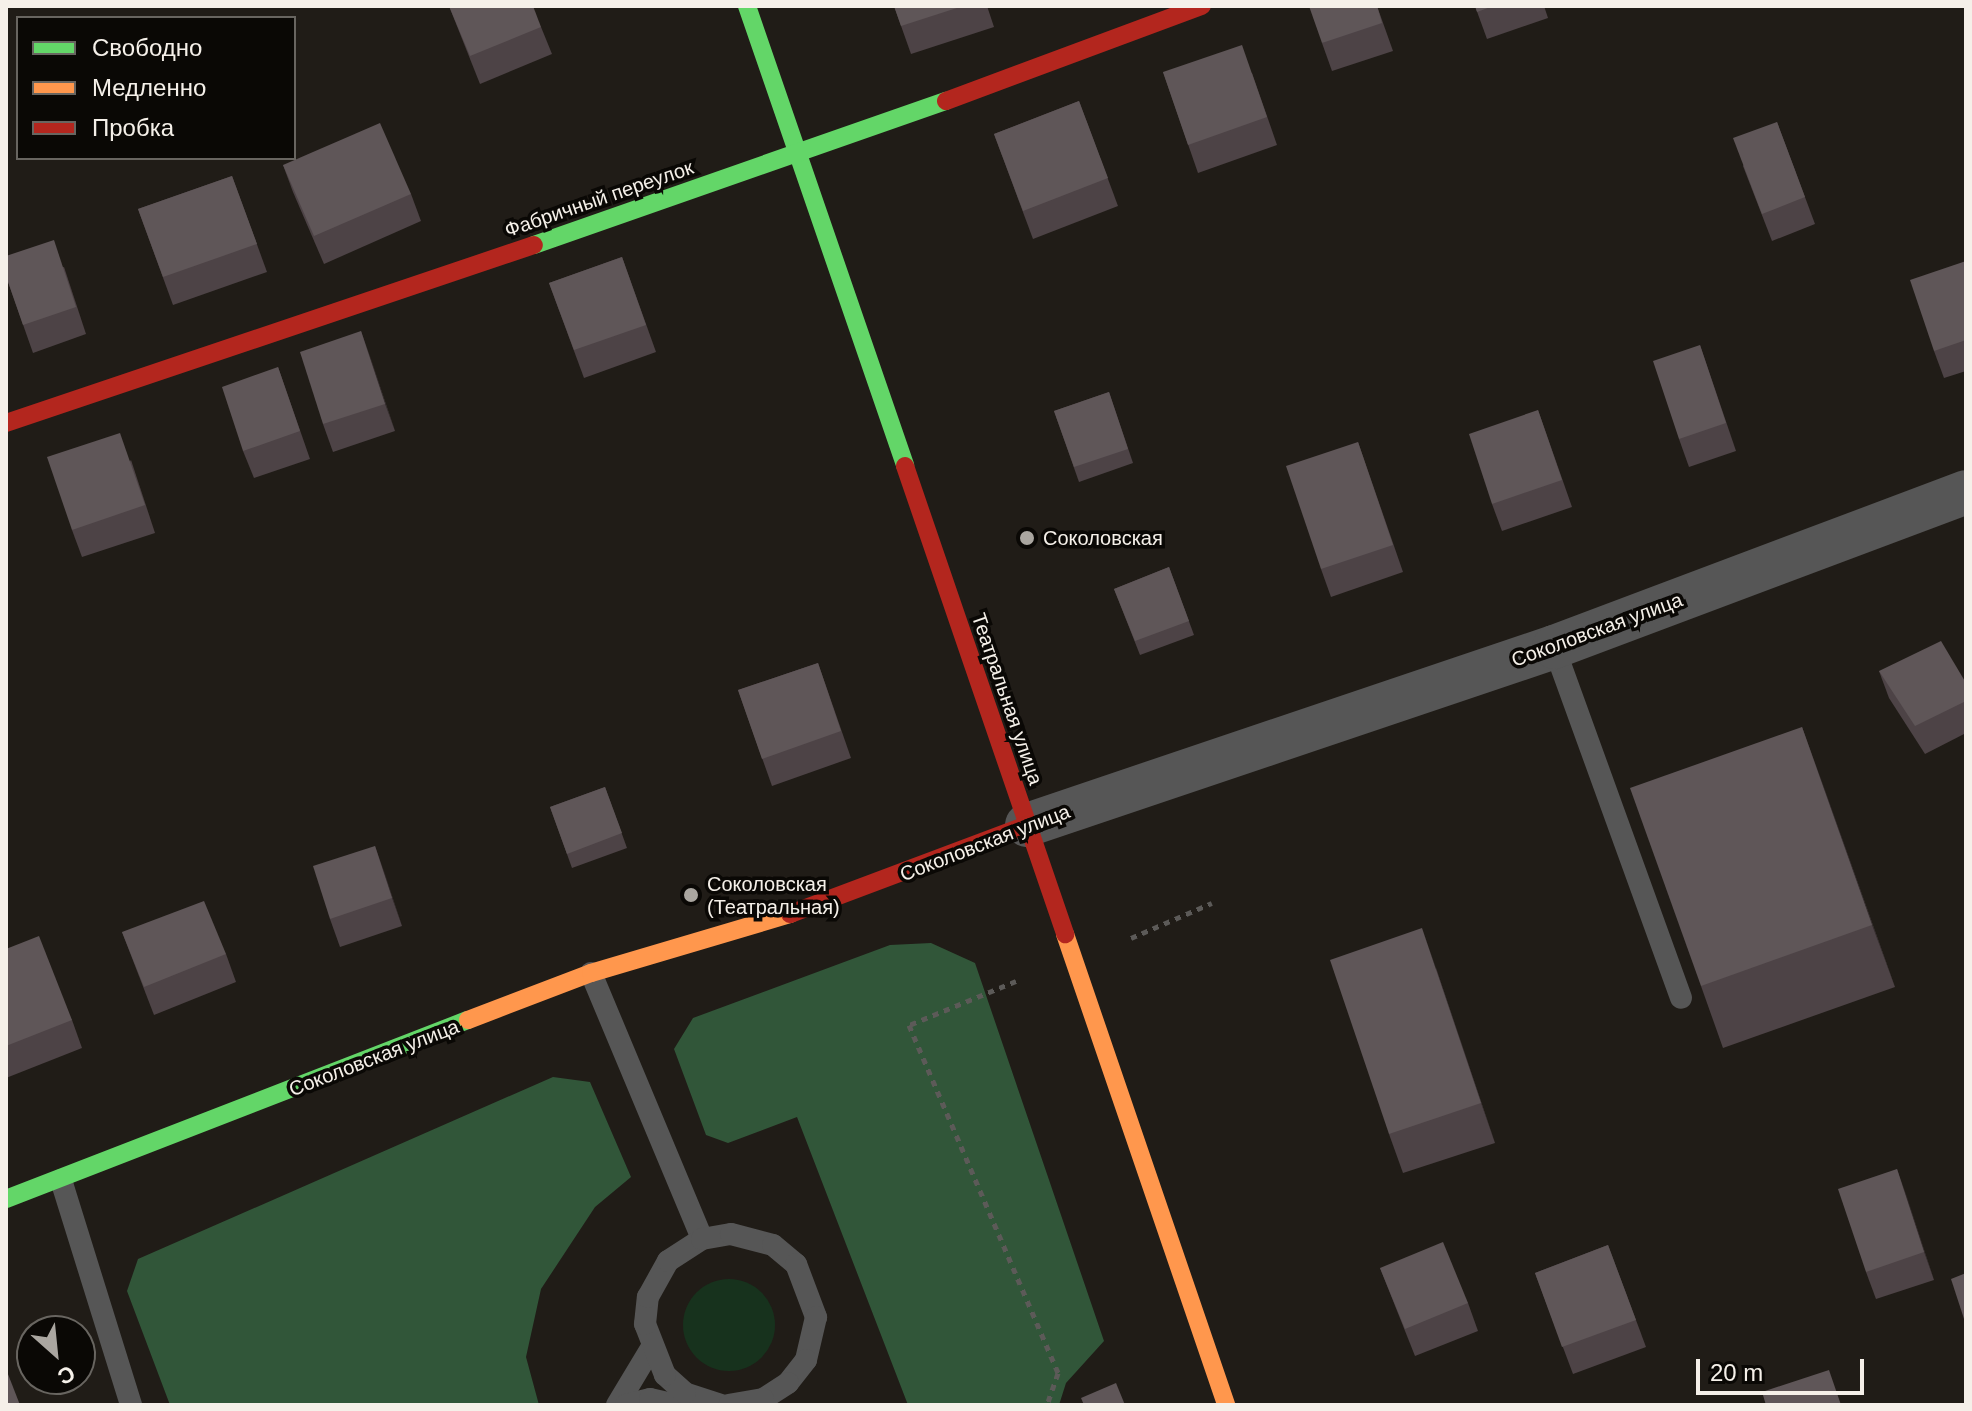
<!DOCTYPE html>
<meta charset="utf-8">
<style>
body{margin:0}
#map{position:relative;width:1972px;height:1411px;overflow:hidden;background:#201c17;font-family:Helvetica,sans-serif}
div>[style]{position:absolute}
.green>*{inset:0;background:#17321d}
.round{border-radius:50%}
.forest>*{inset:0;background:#315639}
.path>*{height:5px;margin-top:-2.5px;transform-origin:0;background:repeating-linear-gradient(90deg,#5c5a58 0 6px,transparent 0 12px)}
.lane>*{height:22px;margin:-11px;padding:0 11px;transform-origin:11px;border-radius:11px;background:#565656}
.street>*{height:44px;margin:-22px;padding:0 22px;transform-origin:22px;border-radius:22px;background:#565656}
.fast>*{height:18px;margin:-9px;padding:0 9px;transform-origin:9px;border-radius:9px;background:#63d668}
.slow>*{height:18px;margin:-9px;padding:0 9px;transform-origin:9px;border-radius:9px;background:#ff974d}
.jam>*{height:18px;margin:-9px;padding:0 9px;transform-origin:9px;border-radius:9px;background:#b3261e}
.wall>*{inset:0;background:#4d4346}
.shaded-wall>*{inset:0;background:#332c2c}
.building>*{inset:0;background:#5f5658}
.dots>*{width:22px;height:22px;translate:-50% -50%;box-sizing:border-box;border:4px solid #0a0805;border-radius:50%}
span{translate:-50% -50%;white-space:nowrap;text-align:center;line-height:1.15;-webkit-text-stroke:7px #0a0805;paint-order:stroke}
.street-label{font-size:20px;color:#f5f0e9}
.poi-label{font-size:20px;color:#f5f0e9}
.left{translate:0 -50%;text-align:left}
.frame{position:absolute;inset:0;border:8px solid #f5f0e9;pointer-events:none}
.legend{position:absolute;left:16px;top:16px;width:280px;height:144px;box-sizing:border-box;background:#0a0805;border:2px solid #686560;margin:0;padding:10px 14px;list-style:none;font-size:24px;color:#f5f0e9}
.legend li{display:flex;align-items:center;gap:16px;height:40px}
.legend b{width:40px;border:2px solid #686560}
.north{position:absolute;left:16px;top:1315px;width:80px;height:80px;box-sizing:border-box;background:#0a0805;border:2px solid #686560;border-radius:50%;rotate:153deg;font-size:22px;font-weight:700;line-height:32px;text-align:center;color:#f5f0e9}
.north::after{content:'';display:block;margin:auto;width:28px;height:36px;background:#aaa6a0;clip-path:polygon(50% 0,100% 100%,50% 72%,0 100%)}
.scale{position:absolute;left:1696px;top:1359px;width:168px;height:36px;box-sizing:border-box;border:4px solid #f5f0e9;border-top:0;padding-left:10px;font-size:24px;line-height:28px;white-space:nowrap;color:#f5f0e9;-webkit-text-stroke:6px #0a0805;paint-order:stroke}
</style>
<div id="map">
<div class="green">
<div class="round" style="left:683px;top:1279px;width:92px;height:92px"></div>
</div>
<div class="forest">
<div style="clip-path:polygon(931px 943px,975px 963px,1104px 1341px,1066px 1383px,1059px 1405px,908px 1405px,797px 1117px,728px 1143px,706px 1135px,674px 1049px,693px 1018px,890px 945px)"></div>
<div style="clip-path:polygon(553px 1077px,590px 1082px,631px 1177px,595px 1207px,541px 1289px,526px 1357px,539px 1405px,170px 1405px,127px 1291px,138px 1259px)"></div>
</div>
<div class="path">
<div style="left:1131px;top:938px;width:88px;rotate:-23.4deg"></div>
<div style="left:1016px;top:981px;width:116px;rotate:157.6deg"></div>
<div style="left:909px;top:1025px;width:379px;rotate:66.8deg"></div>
<div style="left:1058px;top:1373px;width:34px;rotate:109deg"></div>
</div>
<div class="lane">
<div style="left:1554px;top:647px;width:373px;rotate:70.1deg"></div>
<div style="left:591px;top:973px;width:288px;rotate:67.3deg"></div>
<div style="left:61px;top:1180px;width:236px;rotate:72.7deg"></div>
<div style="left:617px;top:1405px;width:64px;rotate:-59deg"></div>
<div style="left:626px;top:1405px;width:25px;rotate:-14deg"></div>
<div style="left:650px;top:1399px;width:27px;rotate:13deg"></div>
<div style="left:721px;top:1405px;width:38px;rotate:-162deg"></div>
<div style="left:685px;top:1393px;width:27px;rotate:-138deg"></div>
<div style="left:665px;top:1375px;width:55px;rotate:-111.4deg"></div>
<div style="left:645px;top:1324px;width:27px;rotate:-84deg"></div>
<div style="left:648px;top:1297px;width:41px;rotate:-60.9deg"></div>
<div style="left:668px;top:1261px;width:40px;rotate:-32.9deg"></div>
<div style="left:702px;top:1239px;width:29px;rotate:-10deg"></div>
<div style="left:731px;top:1234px;width:43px;rotate:14.7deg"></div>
<div style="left:773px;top:1245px;width:30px;rotate:40deg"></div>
<div style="left:796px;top:1264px;width:57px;rotate:69.3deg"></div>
<div style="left:816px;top:1317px;width:44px;rotate:103.1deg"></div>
<div style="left:806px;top:1360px;width:29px;rotate:128deg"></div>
<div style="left:788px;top:1383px;width:30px;rotate:147deg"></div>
<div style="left:763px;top:1399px;width:34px;rotate:170deg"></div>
</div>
<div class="street">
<div style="left:1027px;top:825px;width:556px;rotate:-18.66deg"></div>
<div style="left:1554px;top:647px;width:440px;rotate:-20.6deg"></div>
</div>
<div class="fast">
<div style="left:747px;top:6px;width:486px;rotate:71deg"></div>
<div style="left:534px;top:245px;width:436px;rotate:-19.3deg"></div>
<div style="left:6px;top:1199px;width:495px;rotate:-21.2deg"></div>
</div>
<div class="slow">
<div style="left:1065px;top:934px;width:498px;rotate:71.1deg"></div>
<div style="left:468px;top:1020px;width:132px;rotate:-20.9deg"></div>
<div style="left:591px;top:973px;width:208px;rotate:-16.5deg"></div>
</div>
<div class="jam">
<div style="left:946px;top:101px;width:273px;rotate:-20.4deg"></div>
<div style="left:6px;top:423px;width:557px;rotate:-18.63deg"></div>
<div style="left:905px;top:466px;width:495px;rotate:71.1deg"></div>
<div style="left:790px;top:914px;width:253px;rotate:-20.6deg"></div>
</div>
<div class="wall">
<div style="clip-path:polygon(449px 6px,541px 27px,552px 54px,480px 84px)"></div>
<div style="clip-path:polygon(894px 6px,987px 6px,994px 27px,911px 54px)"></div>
<div style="clip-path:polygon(1377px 6px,1393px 51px,1332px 71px,1322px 43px)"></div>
<div style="clip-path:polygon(1475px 6px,1544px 6px,1548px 18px,1487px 39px)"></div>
<div style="clip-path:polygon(1163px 72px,1252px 73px,1277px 145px,1198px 173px)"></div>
<div style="clip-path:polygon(1079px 101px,1118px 206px,1033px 239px,994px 134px)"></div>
<div style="clip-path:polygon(1777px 122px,1815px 224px,1772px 241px,1743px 166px)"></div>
<div style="clip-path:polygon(283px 165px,411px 194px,421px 221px,324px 264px,293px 192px)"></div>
<div style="clip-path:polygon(232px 176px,267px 272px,173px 305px,138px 209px)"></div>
<div style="clip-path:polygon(622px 257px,656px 352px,584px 378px,549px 283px)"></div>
<div style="clip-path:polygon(1966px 261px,1966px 371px,1944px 378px,1934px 351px)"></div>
<div style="clip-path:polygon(64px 267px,86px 334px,33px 353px,6px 276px)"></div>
<div style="clip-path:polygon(361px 331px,395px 431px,333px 452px,323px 424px)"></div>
<div style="clip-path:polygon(1700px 345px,1736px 451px,1689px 467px,1679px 439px)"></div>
<div style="clip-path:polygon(278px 367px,310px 459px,254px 478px,243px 451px)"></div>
<div style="clip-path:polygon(1109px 392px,1133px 463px,1079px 482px,1054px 411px)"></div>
<div style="clip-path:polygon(1538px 410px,1572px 507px,1502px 531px,1492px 504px)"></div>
<div style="clip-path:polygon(1358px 442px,1403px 572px,1331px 597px,1321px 569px)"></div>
<div style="clip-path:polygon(131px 460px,155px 533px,82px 557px,72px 530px)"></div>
<div style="clip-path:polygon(1169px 567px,1194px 635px,1140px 655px,1114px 589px)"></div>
<div style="clip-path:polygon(818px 663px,851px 758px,772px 786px,738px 690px)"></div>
<div style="clip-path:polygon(1879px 671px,1966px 683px,1966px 733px,1925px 754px,1889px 698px)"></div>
<div style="clip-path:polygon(1802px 727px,1895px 987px,1723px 1048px,1701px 986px)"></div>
<div style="clip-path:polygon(605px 787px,627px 848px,572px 868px,550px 807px)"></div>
<div style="clip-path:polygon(375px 846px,402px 926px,340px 947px,330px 919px)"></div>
<div style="clip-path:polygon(122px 932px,226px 954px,236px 982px,154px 1015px)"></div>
<div style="clip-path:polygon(6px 949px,72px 1020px,82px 1048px,6px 1078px)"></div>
<div style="clip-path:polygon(1436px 968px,1495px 1143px,1403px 1173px,1389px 1134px)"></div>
<div style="clip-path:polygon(1897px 1169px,1934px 1280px,1876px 1299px,1866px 1272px)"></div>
<div style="clip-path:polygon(1608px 1245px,1646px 1347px,1573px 1374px,1535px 1273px)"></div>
<div style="clip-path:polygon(1380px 1268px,1468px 1303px,1478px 1331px,1415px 1356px)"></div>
</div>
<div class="shaded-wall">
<div style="clip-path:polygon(361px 331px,371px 359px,395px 431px,385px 404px)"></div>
<div style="clip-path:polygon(1802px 727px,1825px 790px,1895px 987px,1872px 925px)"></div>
<div style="clip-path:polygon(375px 846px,385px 874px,402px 926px,392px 898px)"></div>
<div style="clip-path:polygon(1422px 928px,1436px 968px,1495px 1143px,1481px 1103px)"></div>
<div style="clip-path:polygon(1897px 1169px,1907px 1197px,1934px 1280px,1924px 1252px)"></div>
</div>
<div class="building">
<div style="clip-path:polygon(449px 6px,533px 6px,541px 27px,470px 56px)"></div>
<div style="clip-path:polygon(894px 6px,963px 6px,901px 26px)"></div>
<div style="clip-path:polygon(1309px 6px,1377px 6px,1382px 23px,1322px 43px)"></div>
<div style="clip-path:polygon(1475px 6px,1493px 6px,1477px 12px)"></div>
<div style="clip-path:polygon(1242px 45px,1267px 117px,1188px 145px,1163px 72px)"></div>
<div style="clip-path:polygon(1079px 101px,1108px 178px,1023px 211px,994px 134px)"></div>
<div style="clip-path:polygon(1777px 122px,1805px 197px,1762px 214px,1733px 138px)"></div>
<div style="clip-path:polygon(380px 123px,411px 194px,314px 236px,283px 165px)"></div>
<div style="clip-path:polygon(232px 176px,257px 244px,163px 277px,138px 209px)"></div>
<div style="clip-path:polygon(54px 240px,76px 307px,23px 325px,6px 276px,6px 256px)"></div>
<div style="clip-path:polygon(622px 257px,646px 325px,574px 350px,549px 283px)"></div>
<div style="clip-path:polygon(1966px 261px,1966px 340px,1934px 351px,1910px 280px)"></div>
<div style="clip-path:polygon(361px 331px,385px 404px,323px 424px,300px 352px)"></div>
<div style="clip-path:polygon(1700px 345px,1726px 423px,1679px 439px,1653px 361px)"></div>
<div style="clip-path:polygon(278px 367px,300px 431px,243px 451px,222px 387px)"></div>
<div style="clip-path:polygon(1109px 392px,1128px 449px,1074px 467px,1054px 411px)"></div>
<div style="clip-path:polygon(1538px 410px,1562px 480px,1492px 504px,1469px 434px)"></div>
<div style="clip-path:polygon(120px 433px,145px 505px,72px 530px,47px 457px)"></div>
<div style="clip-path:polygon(1358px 442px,1393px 545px,1321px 569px,1286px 466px)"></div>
<div style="clip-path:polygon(1169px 567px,1189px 621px,1135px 641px,1114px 589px)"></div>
<div style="clip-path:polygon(1941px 641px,1966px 683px,1966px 701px,1915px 726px,1879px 671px)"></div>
<div style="clip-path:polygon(818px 663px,841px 731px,762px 759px,738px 690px)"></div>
<div style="clip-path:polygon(1802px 727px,1872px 925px,1701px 986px,1630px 788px)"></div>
<div style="clip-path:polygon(605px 787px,622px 833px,567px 854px,550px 807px)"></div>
<div style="clip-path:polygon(375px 846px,392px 898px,330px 919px,313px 866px)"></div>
<div style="clip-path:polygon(204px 901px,226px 954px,144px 987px,122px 932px)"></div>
<div style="clip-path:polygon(1422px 928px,1481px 1103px,1389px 1134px,1330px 960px)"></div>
<div style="clip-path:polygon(39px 936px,72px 1020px,6px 1046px,6px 949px)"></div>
<div style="clip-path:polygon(1897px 1169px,1924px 1252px,1866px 1272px,1838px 1189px)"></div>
<div style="clip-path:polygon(1443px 1242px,1468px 1303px,1405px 1329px,1380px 1268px)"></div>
<div style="clip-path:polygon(1608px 1245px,1636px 1320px,1562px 1347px,1535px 1273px)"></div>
<div style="clip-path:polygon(1966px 1273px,1966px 1325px,1951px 1279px)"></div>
<div style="clip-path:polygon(6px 1369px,20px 1405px,6px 1405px)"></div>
<div style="clip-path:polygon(1829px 1370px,1841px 1405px,1766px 1405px,1762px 1392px)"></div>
<div style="clip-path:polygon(1116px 1383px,1125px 1405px,1084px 1405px,1081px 1398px)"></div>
</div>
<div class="dots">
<div style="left:1027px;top:538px;background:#aaa6a0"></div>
<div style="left:691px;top:895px;background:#aaa6a0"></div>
</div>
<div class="street-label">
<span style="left:599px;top:199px;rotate:-19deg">Фабричный переулок</span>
<span style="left:1597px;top:630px;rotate:-20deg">Соколовская улица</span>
<span style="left:1007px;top:699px;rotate:71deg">Театральная улица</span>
<span style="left:985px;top:843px;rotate:-21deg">Соколовская улица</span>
<span style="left:374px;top:1058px;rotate:-21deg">Соколовская улица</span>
</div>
<div class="poi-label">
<span class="left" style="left:1043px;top:538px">Соколовская</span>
<span class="left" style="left:707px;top:896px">Соколовская<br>(Театральная)</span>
</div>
<div class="frame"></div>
<ul class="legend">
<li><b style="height:10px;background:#63d668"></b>Свободно</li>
<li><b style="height:10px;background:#ff974d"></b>Медленно</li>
<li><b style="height:10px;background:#b3261e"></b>Пробка</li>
</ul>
<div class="north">С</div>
<div class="scale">20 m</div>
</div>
